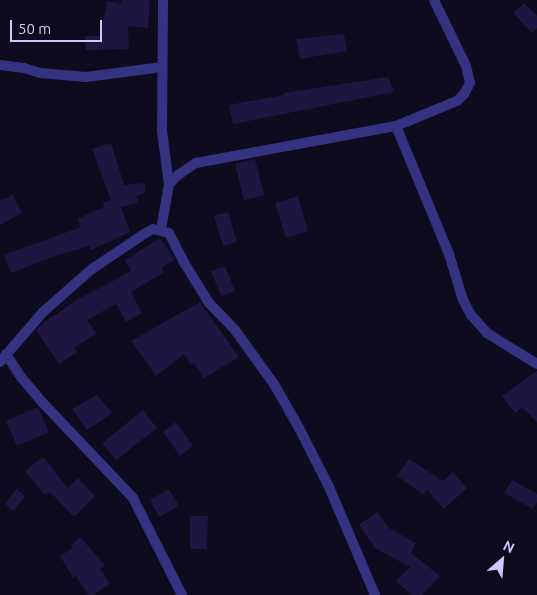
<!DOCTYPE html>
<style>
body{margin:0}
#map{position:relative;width:537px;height:595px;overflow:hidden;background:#0e0b1f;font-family:Ubuntu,sans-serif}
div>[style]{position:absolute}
.building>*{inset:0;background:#1e1541}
.minor>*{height:10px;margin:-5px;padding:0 5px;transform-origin:5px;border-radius:5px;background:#353281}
span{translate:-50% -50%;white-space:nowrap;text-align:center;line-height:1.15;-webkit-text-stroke:5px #0e0b1f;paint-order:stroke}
.north{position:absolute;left:477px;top:535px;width:50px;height:50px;-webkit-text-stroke:4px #0e0b1f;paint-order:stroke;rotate:27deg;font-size:14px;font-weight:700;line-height:20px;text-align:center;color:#cec8ff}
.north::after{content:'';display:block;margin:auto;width:18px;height:22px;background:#cec8ff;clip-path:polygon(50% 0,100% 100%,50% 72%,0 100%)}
.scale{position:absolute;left:10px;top:20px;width:92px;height:22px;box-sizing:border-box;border:2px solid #cec8ff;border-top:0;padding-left:6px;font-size:15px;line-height:18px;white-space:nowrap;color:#cec8ff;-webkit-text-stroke:4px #0e0b1f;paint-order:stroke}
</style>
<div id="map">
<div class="building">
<div style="clip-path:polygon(122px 0,150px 0,148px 28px,128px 26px,129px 49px,86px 50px,85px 36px,100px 36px,107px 1px,121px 4px)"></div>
<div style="clip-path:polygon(524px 3px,537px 16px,537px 28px,532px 33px,513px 13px)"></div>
<div style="clip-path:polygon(344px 34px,347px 51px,300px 59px,296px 39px)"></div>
<div style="clip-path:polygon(388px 77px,394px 92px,233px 124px,229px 105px,284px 95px,284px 93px)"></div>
<div style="clip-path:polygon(111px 143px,124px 185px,145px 183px,145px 193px,136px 196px,138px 203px,121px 207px,130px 232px,91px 250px,89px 246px,61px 254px,11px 273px,4px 255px,81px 227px,77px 219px,104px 207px,103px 203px,111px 200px,92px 149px)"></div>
<div style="clip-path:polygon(255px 159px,264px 195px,244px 200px,235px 164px)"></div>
<div style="clip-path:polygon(13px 195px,22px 213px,0 225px,0 201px)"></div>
<div style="clip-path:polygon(298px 196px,308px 231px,286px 238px,275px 203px)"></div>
<div style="clip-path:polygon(228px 212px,237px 242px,223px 246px,214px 216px)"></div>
<div style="clip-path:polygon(160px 238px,175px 260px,161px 268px,164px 272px,131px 292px,142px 313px,126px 322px,116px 304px,87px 320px,96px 334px,74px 348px,77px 352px,59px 364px,36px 330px,43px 323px,78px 299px,128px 273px,131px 270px,125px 260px)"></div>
<div style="clip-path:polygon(225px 266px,235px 291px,221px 296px,211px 271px)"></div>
<div style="clip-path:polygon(200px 302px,239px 357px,204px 378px,194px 363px,191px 365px,184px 354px,156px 376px,131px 341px)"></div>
<div style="clip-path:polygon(537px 371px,537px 422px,522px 407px,515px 413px,502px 396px)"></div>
<div style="clip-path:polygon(97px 395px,112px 413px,87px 430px,72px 409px)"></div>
<div style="clip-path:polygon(38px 407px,49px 432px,17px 446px,6px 421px)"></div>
<div style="clip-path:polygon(143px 410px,157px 428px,116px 460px,102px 443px)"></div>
<div style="clip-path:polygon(176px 422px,193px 446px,180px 456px,163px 432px)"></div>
<div style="clip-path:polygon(43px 457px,68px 488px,78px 478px,95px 496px,74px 517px,50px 492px,45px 495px,25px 471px)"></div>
<div style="clip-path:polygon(409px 459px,443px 481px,453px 472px,467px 488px,444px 509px,427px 490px,423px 494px,397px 476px)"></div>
<div style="clip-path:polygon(512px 480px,537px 494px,537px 502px,533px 509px,504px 493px)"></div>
<div style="clip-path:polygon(16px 489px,25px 496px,14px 511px,5px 504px)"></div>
<div style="clip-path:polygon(169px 489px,179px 506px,159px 517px,150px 500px)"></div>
<div style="clip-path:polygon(377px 512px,389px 528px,416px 543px,411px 553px,440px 576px,422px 595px,412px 595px,396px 581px,410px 567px,375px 548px,359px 525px)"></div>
<div style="clip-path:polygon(190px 516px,208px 516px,207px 549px,190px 549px)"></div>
<div style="clip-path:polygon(80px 537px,105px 565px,100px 569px,110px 584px,93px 595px,88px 595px,76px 576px,73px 578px,60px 556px,73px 548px,71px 546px)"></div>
</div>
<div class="minor">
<div style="left:163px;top:0;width:131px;rotate:90.4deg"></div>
<div style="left:162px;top:131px;width:53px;rotate:82.5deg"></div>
<div style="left:0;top:65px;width:24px;rotate:7deg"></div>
<div style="left:24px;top:68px;width:17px;rotate:17deg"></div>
<div style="left:40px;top:73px;width:46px;rotate:5deg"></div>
<div style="left:86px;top:77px;width:77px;rotate:-7.5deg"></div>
<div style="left:396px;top:126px;width:139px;rotate:67.5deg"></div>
<div style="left:449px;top:254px;width:48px;rotate:73.1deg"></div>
<div style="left:463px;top:300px;width:17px;rotate:62deg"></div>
<div style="left:471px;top:315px;width:24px;rotate:48deg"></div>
<div style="left:487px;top:333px;width:59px;rotate:31.8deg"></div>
<div style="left:161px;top:230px;width:47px;rotate:-80.1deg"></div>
<div style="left:169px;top:184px;width:13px;rotate:-45deg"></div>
<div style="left:178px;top:175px;width:22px;rotate:-34deg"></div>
<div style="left:196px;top:163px;width:203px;rotate:-10.5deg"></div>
<div style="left:396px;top:126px;width:66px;rotate:-22.3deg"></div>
<div style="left:457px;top:101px;width:10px;rotate:-45deg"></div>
<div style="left:464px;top:94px;width:13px;rotate:-61deg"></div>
<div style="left:470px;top:83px;width:17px;rotate:-103deg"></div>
<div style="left:466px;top:66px;width:73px;rotate:-115.9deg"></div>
<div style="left:6px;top:354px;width:27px;rotate:57deg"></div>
<div style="left:21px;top:377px;width:34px;rotate:50deg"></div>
<div style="left:43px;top:403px;width:131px;rotate:46.5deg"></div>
<div style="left:133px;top:498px;width:109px;rotate:63.2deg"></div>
<div style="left:0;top:362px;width:66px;rotate:-49.3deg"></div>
<div style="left:43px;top:312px;width:65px;rotate:-41.3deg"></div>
<div style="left:92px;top:269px;width:63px;rotate:-33.9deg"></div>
<div style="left:144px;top:234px;width:10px;rotate:-29deg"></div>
<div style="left:153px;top:229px;width:16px;rotate:14deg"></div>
<div style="left:169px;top:233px;width:35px;rotate:63deg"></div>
<div style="left:185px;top:264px;width:46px;rotate:58.4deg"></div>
<div style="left:209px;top:303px;width:37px;rotate:46deg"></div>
<div style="left:235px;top:330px;width:67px;rotate:54.2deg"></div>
<div style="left:274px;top:384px;width:51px;rotate:60.4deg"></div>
<div style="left:299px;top:428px;width:66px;rotate:63deg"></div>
<div style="left:329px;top:487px;width:117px;rotate:66.9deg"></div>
</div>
<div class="north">N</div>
<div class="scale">50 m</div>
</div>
